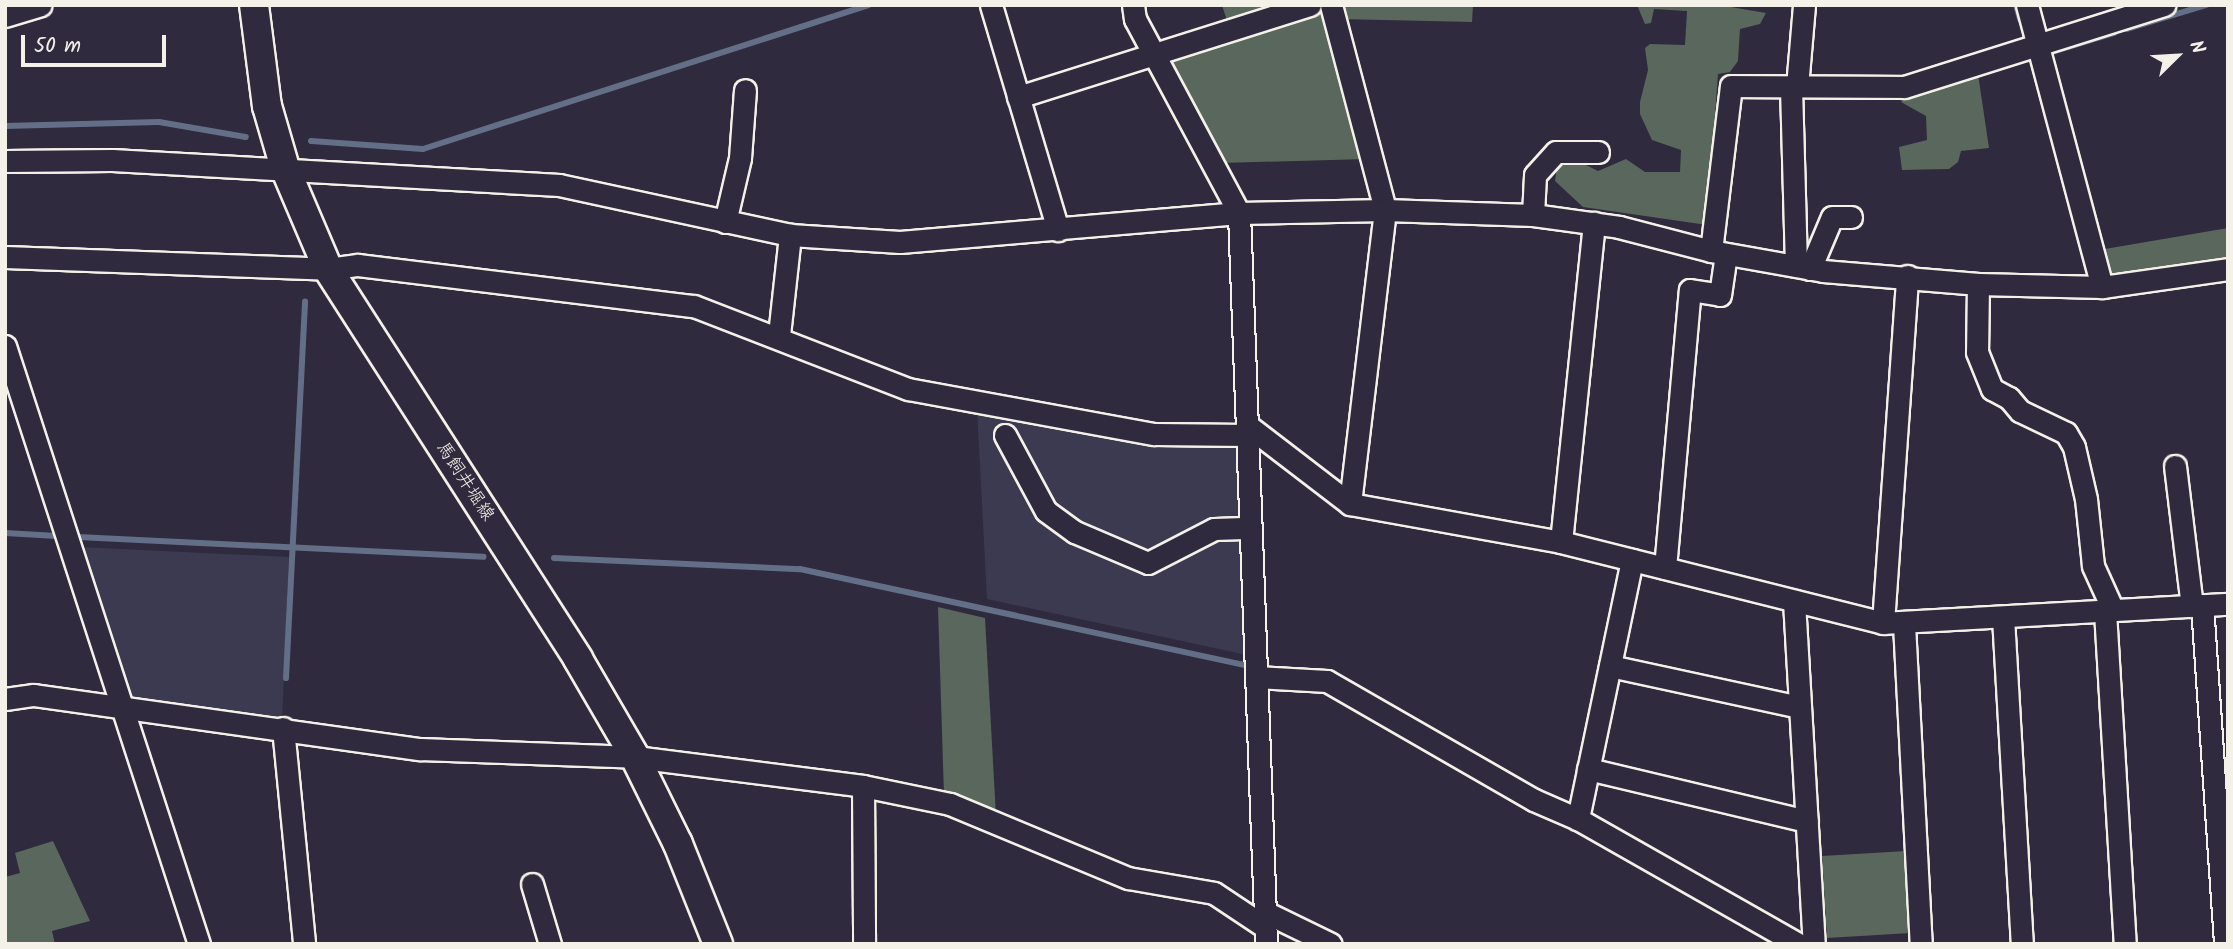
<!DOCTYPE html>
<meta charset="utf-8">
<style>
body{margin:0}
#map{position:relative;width:2233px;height:949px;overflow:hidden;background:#2f2a3d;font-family:Kalam,"Klee One",sans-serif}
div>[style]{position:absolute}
.built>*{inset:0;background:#3c3a50}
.green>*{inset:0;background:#59675d}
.stream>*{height:6px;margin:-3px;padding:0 3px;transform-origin:3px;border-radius:3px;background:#626f87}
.roads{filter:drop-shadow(2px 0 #f4f1e8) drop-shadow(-2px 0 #f4f1e8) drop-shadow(0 2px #f4f1e8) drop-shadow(0 -2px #f4f1e8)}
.minor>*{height:21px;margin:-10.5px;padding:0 10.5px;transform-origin:10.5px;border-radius:10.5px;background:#2f2a3d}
.major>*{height:28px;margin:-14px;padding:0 14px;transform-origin:14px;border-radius:14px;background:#2f2a3d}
span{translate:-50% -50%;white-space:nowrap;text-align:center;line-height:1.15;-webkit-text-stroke:7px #2f2a3d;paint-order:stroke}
.street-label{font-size:18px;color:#f4f1e8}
.frame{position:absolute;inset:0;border:7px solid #f4f1e8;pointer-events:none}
.north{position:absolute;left:2142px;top:21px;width:70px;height:70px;-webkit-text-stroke:5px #2f2a3d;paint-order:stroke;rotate:66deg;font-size:19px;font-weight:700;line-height:28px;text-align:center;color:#f4f1e8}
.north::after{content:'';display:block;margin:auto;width:24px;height:32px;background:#f4f1e8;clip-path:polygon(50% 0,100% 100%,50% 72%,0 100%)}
.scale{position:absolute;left:21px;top:35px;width:145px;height:32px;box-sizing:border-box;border:4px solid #f4f1e8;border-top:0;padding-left:9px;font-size:21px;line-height:24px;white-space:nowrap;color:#f4f1e8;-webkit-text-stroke:5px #2f2a3d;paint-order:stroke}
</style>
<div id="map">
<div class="built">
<div style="clip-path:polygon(977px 409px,1236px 444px,1240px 449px,1247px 655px,987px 599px)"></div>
<div style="clip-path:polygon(80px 547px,289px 557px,282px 720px,134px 701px)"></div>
</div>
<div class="green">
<div style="clip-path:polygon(1222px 5px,1295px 5px,1229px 27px)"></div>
<div style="clip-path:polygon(1320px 5px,1327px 6px,1367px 159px,1221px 163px,1163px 56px)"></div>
<div style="clip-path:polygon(1336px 5px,1473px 5px,1472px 22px,1339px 19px)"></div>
<div style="clip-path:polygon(1637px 5px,1719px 5px,1766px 13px,1760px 24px,1740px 29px,1738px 61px,1730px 72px,1718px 74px,1707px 225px,1583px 207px,1555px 181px,1558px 160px,1580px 162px,1598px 171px,1626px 159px,1645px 172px,1680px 172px,1681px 150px,1652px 140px,1640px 114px,1640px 102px,1648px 70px,1645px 48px,1650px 44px,1685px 45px,1687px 11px,1654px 9px,1651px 23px,1645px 24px)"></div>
<div style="clip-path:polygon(1978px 74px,1989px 148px,1961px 151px,1958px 162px,1949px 169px,1902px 170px,1899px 147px,1927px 140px,1926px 116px,1901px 102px,1906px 96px)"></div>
<div style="clip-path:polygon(2228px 228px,2228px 258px,2106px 277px,2099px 250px)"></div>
<div style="clip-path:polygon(938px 607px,985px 618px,996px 816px,944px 795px)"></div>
<div style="clip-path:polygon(53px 841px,90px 921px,52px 931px,55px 944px,5px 944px,5px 877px,20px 873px,15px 853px)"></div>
<div style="clip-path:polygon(1906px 851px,1911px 933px,1827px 938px,1822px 856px)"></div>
</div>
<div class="stream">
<div style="left:2016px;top:5px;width:15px;rotate:74deg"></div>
<div style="left:2127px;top:29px;width:83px;rotate:-16.9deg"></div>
<div style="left:2052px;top:52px;width:65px;rotate:-17deg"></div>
<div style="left:5px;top:126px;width:154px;rotate:-1.5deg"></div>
<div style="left:159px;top:122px;width:88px;rotate:9.8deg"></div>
<div style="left:311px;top:141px;width:112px;rotate:4.1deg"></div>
<div style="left:423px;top:149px;width:468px;rotate:-17.9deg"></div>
<div style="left:5px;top:533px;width:52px;rotate:3.3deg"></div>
<div style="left:78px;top:537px;width:406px;rotate:2.8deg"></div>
<div style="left:554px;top:558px;width:246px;rotate:2.6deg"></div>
<div style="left:800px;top:569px;width:454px;rotate:12.2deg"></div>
<div style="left:286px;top:678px;width:377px;rotate:-87.1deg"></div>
</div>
<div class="roads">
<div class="minor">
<div style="left:991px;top:5px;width:235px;rotate:73.4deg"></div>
<div style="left:1133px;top:5px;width:14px;rotate:82deg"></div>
<div style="left:1135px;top:19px;width:220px;rotate:61.8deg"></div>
<div style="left:1239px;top:213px;width:731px;rotate:87.88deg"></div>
<div style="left:1331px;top:5px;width:212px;rotate:75.2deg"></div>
<div style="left:1385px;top:210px;width:296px;rotate:96.8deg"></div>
<div style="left:2027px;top:5px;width:292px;rotate:75.1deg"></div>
<div style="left:5px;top:16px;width:37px;rotate:-17deg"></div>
<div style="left:1791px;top:87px;width:179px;rotate:88.4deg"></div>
<div style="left:1797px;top:87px;width:82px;rotate:-85.1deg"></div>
<div style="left:1018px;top:97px;width:306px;rotate:-17.5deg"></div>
<div style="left:5px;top:161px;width:107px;rotate:-0.5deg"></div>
<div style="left:112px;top:160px;width:448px;rotate:3.2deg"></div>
<div style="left:559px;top:185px;width:236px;rotate:12.2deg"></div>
<div style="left:790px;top:235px;width:110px;rotate:3.6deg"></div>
<div style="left:900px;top:242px;width:340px;rotate:-4.9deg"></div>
<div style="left:1239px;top:213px;width:146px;rotate:-1.2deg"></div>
<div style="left:1385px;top:210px;width:148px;rotate:1.9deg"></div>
<div style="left:1533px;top:215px;width:87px;rotate:7.9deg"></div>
<div style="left:1619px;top:227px;width:95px;rotate:14.6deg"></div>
<div style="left:1711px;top:251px;width:114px;rotate:10.1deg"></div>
<div style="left:1823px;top:271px;width:156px;rotate:4.8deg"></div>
<div style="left:1978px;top:284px;width:124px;rotate:1.4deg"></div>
<div style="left:2102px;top:287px;width:127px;rotate:-8.1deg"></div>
<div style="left:1533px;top:215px;width:40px;rotate:-87.1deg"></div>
<div style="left:1535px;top:175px;width:31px;rotate:-48deg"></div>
<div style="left:1556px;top:152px;width:42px"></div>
<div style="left:725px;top:222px;width:66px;rotate:-76.8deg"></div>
<div style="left:740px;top:158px;width:68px;rotate:-85.8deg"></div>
<div style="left:1711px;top:251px;width:166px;rotate:-83.1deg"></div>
<div style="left:1731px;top:86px;width:173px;rotate:0.3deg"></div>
<div style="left:1904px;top:87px;width:273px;rotate:-17.5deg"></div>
<div style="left:5px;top:257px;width:323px;rotate:2.1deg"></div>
<div style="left:328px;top:269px;width:30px;rotate:-8deg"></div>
<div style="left:358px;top:265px;width:338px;rotate:7deg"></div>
<div style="left:694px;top:306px;width:230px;rotate:21.2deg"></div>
<div style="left:908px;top:389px;width:250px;rotate:10.4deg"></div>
<div style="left:1154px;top:434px;width:93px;rotate:0.6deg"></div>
<div style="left:1810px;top:269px;width:56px;rotate:-67.1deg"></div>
<div style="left:1832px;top:217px;width:19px"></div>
<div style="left:1978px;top:284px;width:68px;rotate:90.8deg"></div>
<div style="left:1977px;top:352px;width:40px;rotate:68deg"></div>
<div style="left:1992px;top:389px;width:19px;rotate:28deg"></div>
<div style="left:2009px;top:398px;width:17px;rotate:50deg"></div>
<div style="left:2020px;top:411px;width:51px;rotate:25.6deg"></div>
<div style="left:2066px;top:433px;width:16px;rotate:60deg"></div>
<div style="left:2074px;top:447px;width:53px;rotate:77deg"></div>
<div style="left:2086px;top:499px;width:67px;rotate:84deg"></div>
<div style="left:2093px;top:566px;width:48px;rotate:65.6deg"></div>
<div style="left:779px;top:335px;width:101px;rotate:-83.7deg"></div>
<div style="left:5px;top:346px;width:629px;rotate:72.03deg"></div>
<div style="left:1247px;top:425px;width:130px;rotate:37.5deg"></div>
<div style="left:1350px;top:504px;width:214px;rotate:10.2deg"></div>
<div style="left:1561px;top:542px;width:332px;rotate:14.1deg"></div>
<div style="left:1883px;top:623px;width:346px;rotate:-3.2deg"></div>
<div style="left:1005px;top:435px;width:86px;rotate:61.7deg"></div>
<div style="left:1046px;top:511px;width:36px;rotate:36deg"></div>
<div style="left:1075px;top:532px;width:79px;rotate:23deg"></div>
<div style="left:1148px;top:563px;width:74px;rotate:-27.3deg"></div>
<div style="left:1214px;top:529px;width:37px;rotate:-2deg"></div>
<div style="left:2175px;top:466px;width:141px;rotate:83.1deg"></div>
<div style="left:1561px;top:542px;width:321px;rotate:-84.1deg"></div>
<div style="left:1632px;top:560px;width:265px;rotate:101.8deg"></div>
<div style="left:1578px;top:819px;width:253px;rotate:29.6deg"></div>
<div style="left:1665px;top:568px;width:279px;rotate:-84.9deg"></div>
<div style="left:1690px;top:290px;width:30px;rotate:9deg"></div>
<div style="left:1720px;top:295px;width:41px;rotate:-81.7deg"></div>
<div style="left:1794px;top:601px;width:344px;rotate:86.7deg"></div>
<div style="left:2202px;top:605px;width:340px;rotate:86.1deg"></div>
<div style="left:2105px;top:611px;width:334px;rotate:86.6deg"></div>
<div style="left:2003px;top:617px;width:328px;rotate:86.7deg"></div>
<div style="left:1883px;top:623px;width:348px;rotate:-86deg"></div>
<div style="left:1904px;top:624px;width:320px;rotate:87deg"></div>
<div style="left:1610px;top:666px;width:194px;rotate:12.2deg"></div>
<div style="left:1256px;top:677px;width:71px;rotate:3.2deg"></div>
<div style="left:1327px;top:681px;width:239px;rotate:29.9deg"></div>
<div style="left:1534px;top:800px;width:48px;rotate:23.4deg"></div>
<div style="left:5px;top:699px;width:29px;rotate:-8deg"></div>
<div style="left:34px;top:695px;width:390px;rotate:8deg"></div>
<div style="left:420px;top:749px;width:215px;rotate:2.1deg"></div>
<div style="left:635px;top:757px;width:230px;rotate:7.2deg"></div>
<div style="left:863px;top:786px;width:89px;rotate:11.7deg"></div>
<div style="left:950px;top:804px;width:193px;rotate:22.6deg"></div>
<div style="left:1128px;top:878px;width:87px;rotate:9.9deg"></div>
<div style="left:1214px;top:893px;width:61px;rotate:33.7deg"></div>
<div style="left:283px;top:728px;width:217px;rotate:84.4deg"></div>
<div style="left:1588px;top:769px;width:225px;rotate:13.4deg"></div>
<div style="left:863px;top:786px;width:158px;rotate:89.6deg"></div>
<div style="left:532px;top:884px;width:63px;rotate:73.3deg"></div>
<div style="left:1265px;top:912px;width:73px;rotate:25.9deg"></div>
</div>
<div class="major">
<div style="left:254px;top:5px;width:102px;rotate:82.7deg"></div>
<div style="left:267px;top:106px;width:65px;rotate:73.8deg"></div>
<div style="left:285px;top:168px;width:110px;rotate:66.9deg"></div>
<div style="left:328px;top:269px;width:463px;rotate:57.3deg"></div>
<div style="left:578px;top:659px;width:113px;rotate:59.8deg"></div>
<div style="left:635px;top:757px;width:97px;rotate:63.7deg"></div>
<div style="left:678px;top:844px;width:108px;rotate:68.2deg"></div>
</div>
</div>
<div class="street-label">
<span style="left:464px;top:482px;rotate:57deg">馬飼井堀線</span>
</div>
<div class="frame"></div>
<div class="north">N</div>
<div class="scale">50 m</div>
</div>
